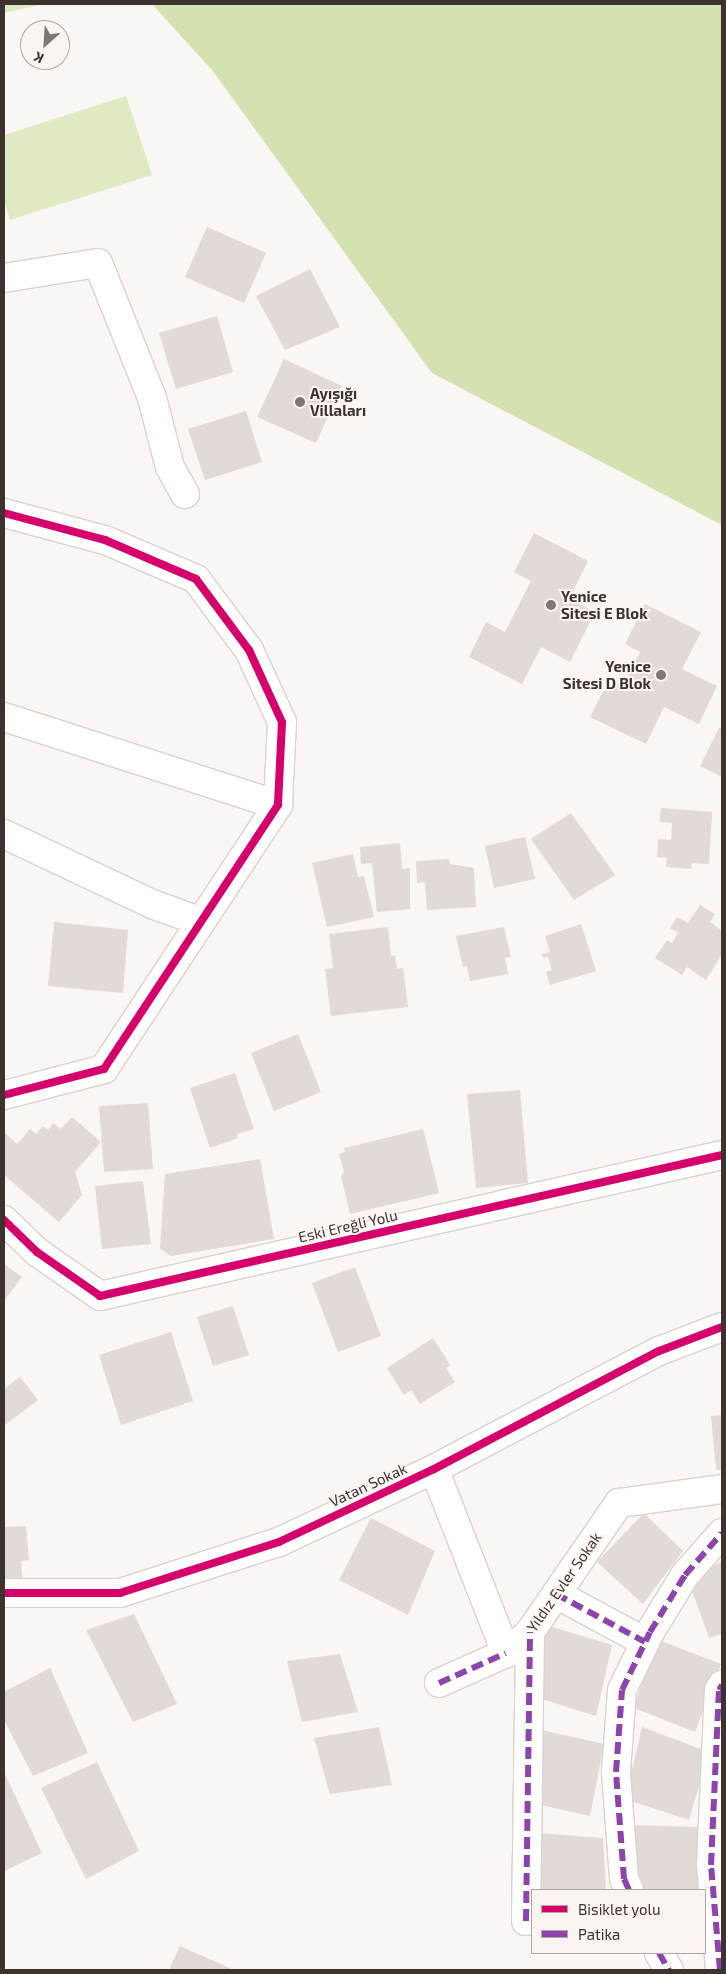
<!DOCTYPE html>
<meta charset="utf-8">
<style>
body{margin:0}
#map{position:relative;width:726px;height:1974px;overflow:hidden;background:#f9f6f4;font-family:"Exo 2",sans-serif}
div>[style]{position:absolute}
.green>*{inset:0;background:#dfe9c2}
.forest>*{inset:0;background:#d4e1b0}
.building>*{inset:0;background:#e1dad7}
.roads{filter:drop-shadow(1px 0 #d9d2ce) drop-shadow(-1px 0 #d9d2ce) drop-shadow(0 1px #d9d2ce) drop-shadow(0 -1px #d9d2ce)}
.street>*{height:28px;margin:-14px;padding:0 14px;transform-origin:14px;border-radius:14px;background:#fefefd}
.quiet>*{height:6px;margin-top:-3px;transform-origin:0;background:repeating-linear-gradient(90deg,#8e44ad 0 12px,transparent 0 18px)}
.cycleway>*{height:8px;margin:-4px;padding:0 4px;transform-origin:4px;border-radius:4px;background:#d6006c}
.dots>*{width:14px;height:14px;translate:-50% -50%;box-sizing:border-box;border:2px solid #fbf5f2;border-radius:50%}
span{translate:-50% -50%;white-space:nowrap;text-align:center;line-height:1.15;-webkit-text-stroke:4px #fbf5f2;paint-order:stroke}
.poi-label{font-size:15px;color:#3e322e;font-weight:700}
.left{translate:0 -50%;text-align:left}
.right{translate:-100% -50%;text-align:right}
.street-label{font-size:15px;color:#3e322e}
.frame{position:absolute;inset:0;border:5px solid #3e322e;pointer-events:none}
.legend{position:absolute;left:531px;top:1889px;width:175px;height:65px;box-sizing:border-box;background:#fbf5f2;border:1px solid #afa7a4;margin:0;padding:6px 9px;list-style:none;font-size:15px;color:#3e322e}
.legend li{display:flex;align-items:center;gap:10px;height:25px}
.legend b{width:25px;border:1px solid #afa7a4}
.north{position:absolute;left:20px;top:20px;width:50px;height:50px;box-sizing:border-box;background:#fbf5f2;border:1px solid #afa7a4;border-radius:50%;rotate:206deg;font-size:14px;font-weight:700;line-height:20px;text-align:center;color:#3e322e}
.north::after{content:'';display:block;margin:auto;width:18px;height:22px;background:#7f7773;clip-path:polygon(50% 0,100% 100%,50% 72%,0 100%)}
</style>
<div id="map">
<div class="green">
<div style="clip-path:polygon(4px 4px,43px 4px,4px 13px)"></div>
<div style="clip-path:polygon(126px 96px,152px 175px,10px 220px,4px 200px,4px 135px)"></div>
</div>
<div class="forest">
<div style="clip-path:polygon(152px 4px,722px 4px,722px 525px,432px 373px,212px 70px)"></div>
</div>
<div class="building">
<div style="clip-path:polygon(207px 227px,266px 253px,244px 303px,185px 277px)"></div>
<div style="clip-path:polygon(310px 269px,340px 327px,285px 350px,256px 296px)"></div>
<div style="clip-path:polygon(217px 316px,233px 372px,176px 389px,159px 333px)"></div>
<div style="clip-path:polygon(284px 359px,342px 386px,316px 443px,257px 417px)"></div>
<div style="clip-path:polygon(246px 411px,262px 462px,205px 480px,188px 429px)"></div>
<div style="clip-path:polygon(534px 533px,588px 561px,569px 599px,595px 612px,570px 662px,541px 647px,522px 684px,469px 657px,486px 622px,505px 632px,531px 581px,514px 572px)"></div>
<div style="clip-path:polygon(645px 604px,701px 632px,682px 669px,717px 686px,699px 724px,664px 707px,646px 744px,590px 717px,609px 680px,623px 687px,640px 652px,625px 644px)"></div>
<div style="clip-path:polygon(719px 728px,722px 729px,722px 777px,700px 766px)"></div>
<div style="clip-path:polygon(661px 808px,712px 812px,709px 864px,692px 863px,691px 869px,666px 867px,667px 858px,657px 857px,658px 839px,671px 840px,672px 823px,660px 822px)"></div>
<div style="clip-path:polygon(571px 813px,615px 875px,574px 900px,531px 839px)"></div>
<div style="clip-path:polygon(525px 837px,535px 879px,494px 888px,485px 846px)"></div>
<div style="clip-path:polygon(400px 843px,402px 869px,410px 868px,410px 909px,377px 912px,372px 863px,361px 864px,360px 847px)"></div>
<div style="clip-path:polygon(353px 854px,358px 877px,364px 876px,374px 917px,327px 927px,312px 863px)"></div>
<div style="clip-path:polygon(449px 859px,450px 864px,474px 868px,476px 907px,427px 910px,425px 882px,417px 883px,416px 861px)"></div>
<div style="clip-path:polygon(700px 905px,715px 914px,710px 922px,722px 931px,722px 954px,706px 980px,687px 967px,682px 975px,655px 958px,667px 940px,672px 943px,678px 933px,670px 928px,677px 917px,688px 923px)"></div>
<div style="clip-path:polygon(54px 922px,128px 930px,123px 993px,48px 986px)"></div>
<div style="clip-path:polygon(581px 924px,596px 971px,550px 985px,546px 972px,552px 970px,548px 957px,543px 958px,542px 954px,550px 952px,545px 936px)"></div>
<div style="clip-path:polygon(388px 927px,391px 956px,395px 955px,397px 969px,403px 968px,408px 1007px,331px 1016px,325px 969px,333px 968px,329px 934px)"></div>
<div style="clip-path:polygon(504px 927px,511px 957px,505px 958px,508px 974px,470px 981px,467px 966px,463px 967px,456px 936px)"></div>
<div style="clip-path:polygon(298px 1034px,321px 1092px,274px 1111px,251px 1053px)"></div>
<div style="clip-path:polygon(235px 1073px,254px 1129px,237px 1134px,238px 1138px,210px 1148px,190px 1088px)"></div>
<div style="clip-path:polygon(520px 1090px,528px 1183px,476px 1188px,467px 1094px)"></div>
<div style="clip-path:polygon(148px 1103px,153px 1169px,104px 1172px,99px 1106px)"></div>
<div style="clip-path:polygon(72px 1117px,101px 1142px,75px 1172px,82px 1195px,59px 1222px,4px 1175px,4px 1132px,17px 1144px,30px 1129px,36px 1134px,43px 1126px,48px 1130px,53px 1123px,61px 1129px)"></div>
<div style="clip-path:polygon(423px 1129px,439px 1193px,350px 1214px,341px 1176px,344px 1172px,339px 1154px,345px 1152px,344px 1148px)"></div>
<div style="clip-path:polygon(260px 1159px,274px 1239px,171px 1256px,160px 1249px,165px 1174px)"></div>
<div style="clip-path:polygon(143px 1181px,151px 1244px,102px 1249px,95px 1186px)"></div>
<div style="clip-path:polygon(4px 1264px,22px 1277px,4px 1301px)"></div>
<div style="clip-path:polygon(355px 1267px,381px 1336px,338px 1352px,312px 1283px)"></div>
<div style="clip-path:polygon(233px 1306px,249px 1355px,213px 1366px,197px 1317px)"></div>
<div style="clip-path:polygon(171px 1332px,193px 1401px,121px 1425px,99px 1355px)"></div>
<div style="clip-path:polygon(433px 1338px,450px 1365px,446px 1368px,455px 1382px,420px 1404px,411px 1390px,404px 1395px,387px 1368px)"></div>
<div style="clip-path:polygon(20px 1377px,38px 1400px,5px 1425px,4px 1389px)"></div>
<div style="clip-path:polygon(722px 1415px,722px 1470px,716px 1470px,711px 1416px)"></div>
<div style="clip-path:polygon(644px 1513px,683px 1551px,643px 1604px,597px 1562px)"></div>
<div style="clip-path:polygon(371px 1518px,435px 1551px,408px 1615px,339px 1580px)"></div>
<div style="clip-path:polygon(26px 1526px,29px 1560px,21px 1561px,23px 1585px,4px 1586px,4px 1527px)"></div>
<div style="clip-path:polygon(722px 1561px,722px 1634px,709px 1638px,688px 1579px)"></div>
<div style="clip-path:polygon(134px 1614px,177px 1704px,133px 1722px,86px 1630px)"></div>
<div style="clip-path:polygon(546px 1625px,612px 1645px,596px 1716px,529px 1695px)"></div>
<div style="clip-path:polygon(656px 1639px,721px 1664px,695px 1732px,634px 1708px)"></div>
<div style="clip-path:polygon(340px 1654px,358px 1712px,302px 1722px,287px 1661px)"></div>
<div style="clip-path:polygon(50px 1668px,88px 1753px,33px 1776px,4px 1720px,4px 1692px)"></div>
<div style="clip-path:polygon(379px 1727px,392px 1785px,330px 1794px,314px 1738px)"></div>
<div style="clip-path:polygon(642px 1727px,709px 1752px,689px 1820px,625px 1799px)"></div>
<div style="clip-path:polygon(537px 1729px,604px 1744px,590px 1816px,527px 1802px)"></div>
<div style="clip-path:polygon(97px 1762px,139px 1851px,86px 1879px,41px 1788px)"></div>
<div style="clip-path:polygon(4px 1772px,42px 1853px,4px 1871px)"></div>
<div style="clip-path:polygon(629px 1825px,697px 1827px,708px 1901px,705px 1890px,639px 1890px)"></div>
<div style="clip-path:polygon(536px 1833px,603px 1838px,606px 1890px,539px 1890px)"></div>
<div style="clip-path:polygon(180px 1946px,234px 1970px,169px 1970px)"></div>
</div>
<div class="roads">
<div class="street">
<div style="left:4px;top:278px;width:95px;rotate:-9.1deg"></div>
<div style="left:98px;top:263px;width:145px;rotate:68.2deg"></div>
<div style="left:152px;top:398px;width:71px;rotate:75.4deg"></div>
<div style="left:170px;top:467px;width:31px;rotate:61deg"></div>
<div style="left:4px;top:513px;width:105px;rotate:15deg"></div>
<div style="left:105px;top:540px;width:99px;rotate:23.2deg"></div>
<div style="left:196px;top:579px;width:89px;rotate:53.3deg"></div>
<div style="left:249px;top:650px;width:79px;rotate:65.4deg"></div>
<div style="left:282px;top:722px;width:83px;rotate:92.8deg"></div>
<div style="left:278px;top:805px;width:316px;rotate:123.4deg"></div>
<div style="left:104px;top:1069px;width:103px;rotate:165.4deg"></div>
<div style="left:4px;top:717px;width:288px;rotate:17.8deg"></div>
<div style="left:4px;top:834px;width:164px;rotate:25.3deg"></div>
<div style="left:152px;top:904px;width:50px;rotate:19.9deg"></div>
<div style="left:4px;top:1220px;width:46px;rotate:44.1deg"></div>
<div style="left:37px;top:1252px;width:77px;rotate:34.9deg"></div>
<div style="left:100px;top:1296px;width:638px;rotate:-12.77deg"></div>
<div style="left:434px;top:1469px;width:198px;rotate:68.6deg"></div>
<div style="left:506px;top:1653px;width:32px;rotate:-41deg"></div>
<div style="left:530px;top:1632px;width:157px;rotate:-55.4deg"></div>
<div style="left:619px;top:1503px;width:104px;rotate:-7.7deg"></div>
<div style="left:4px;top:1593px;width:116px"></div>
<div style="left:120px;top:1593px;width:167px;rotate:-17.8deg"></div>
<div style="left:279px;top:1542px;width:171px;rotate:-25.2deg"></div>
<div style="left:434px;top:1469px;width:254px;rotate:-27.7deg"></div>
<div style="left:659px;top:1351px;width:67px;rotate:-20.9deg"></div>
<div style="left:556px;top:1594px;width:101px;rotate:28.3deg"></div>
<div style="left:439px;top:1683px;width:73px;rotate:-24.1deg"></div>
<div style="left:629px;top:1890px;width:12px;rotate:-114deg"></div>
<div style="left:624px;top:1879px;width:107px;rotate:-94.3deg"></div>
<div style="left:616px;top:1772px;width:82px;rotate:-85.8deg"></div>
<div style="left:622px;top:1690px;width:64px;rotate:-64.2deg"></div>
<div style="left:650px;top:1632px;width:67px;rotate:-58.4deg"></div>
<div style="left:685px;top:1575px;width:56px;rotate:-48.6deg"></div>
<div style="left:526px;top:1921px;width:289px;rotate:-89.2deg"></div>
<div style="left:659px;top:1953px;width:20px;rotate:60deg"></div>
<div style="left:720px;top:1970px;width:105px;rotate:-94.9deg"></div>
<div style="left:711px;top:1865px;width:175px;rotate:-87.4deg"></div>
<div style="left:719px;top:1690px;width:6px;rotate:-59deg"></div>
</div>
</div>
<div class="quiet">
<div style="left:556px;top:1594px;width:101px;rotate:28.3deg"></div>
<div style="left:439px;top:1683px;width:73px;rotate:-24.1deg"></div>
<div style="left:629px;top:1890px;width:12px;rotate:-114deg"></div>
<div style="left:624px;top:1879px;width:107px;rotate:-94.3deg"></div>
<div style="left:616px;top:1772px;width:82px;rotate:-85.8deg"></div>
<div style="left:622px;top:1690px;width:64px;rotate:-64.2deg"></div>
<div style="left:650px;top:1632px;width:67px;rotate:-58.4deg"></div>
<div style="left:685px;top:1575px;width:56px;rotate:-48.6deg"></div>
<div style="left:526px;top:1921px;width:289px;rotate:-89.2deg"></div>
<div style="left:659px;top:1953px;width:20px;rotate:60deg"></div>
<div style="left:720px;top:1970px;width:105px;rotate:-94.9deg"></div>
<div style="left:711px;top:1865px;width:175px;rotate:-87.4deg"></div>
<div style="left:719px;top:1690px;width:6px;rotate:-59deg"></div>
</div>
<div class="cycleway">
<div style="left:4px;top:513px;width:105px;rotate:15deg"></div>
<div style="left:105px;top:540px;width:99px;rotate:23.2deg"></div>
<div style="left:196px;top:579px;width:89px;rotate:53.3deg"></div>
<div style="left:249px;top:650px;width:79px;rotate:65.4deg"></div>
<div style="left:282px;top:722px;width:83px;rotate:92.8deg"></div>
<div style="left:278px;top:805px;width:316px;rotate:123.4deg"></div>
<div style="left:104px;top:1069px;width:103px;rotate:165.4deg"></div>
<div style="left:4px;top:1220px;width:46px;rotate:44.1deg"></div>
<div style="left:37px;top:1252px;width:77px;rotate:34.9deg"></div>
<div style="left:100px;top:1296px;width:638px;rotate:-12.77deg"></div>
<div style="left:4px;top:1593px;width:116px"></div>
<div style="left:120px;top:1593px;width:167px;rotate:-17.8deg"></div>
<div style="left:279px;top:1542px;width:171px;rotate:-25.2deg"></div>
<div style="left:434px;top:1469px;width:254px;rotate:-27.7deg"></div>
<div style="left:659px;top:1351px;width:67px;rotate:-20.9deg"></div>
</div>
<div class="dots">
<div style="left:300px;top:402px;background:#7f7773"></div>
<div style="left:551px;top:605px;background:#7f7773"></div>
<div style="left:661px;top:675px;background:#7f7773"></div>
</div>
<div class="poi-label">
<span class="left" style="left:310px;top:402px">Ayışığı<br>Villaları</span>
<span class="left" style="left:561px;top:605px">Yenice<br>Sitesi E Blok</span>
<span class="right" style="left:651px;top:675px">Yenice<br>Sitesi D Blok</span>
</div>
<div class="street-label">
<span style="left:348px;top:1226px;rotate:-13deg">Eski Ereğli Yolu</span>
<span style="left:368px;top:1485px;rotate:-25deg">Vatan Sokak</span>
<span style="left:564px;top:1582px;rotate:-55deg">Yıldız Evler Sokak</span>
</div>
<div class="frame"></div>
<ul class="legend">
<li><b style="height:6px;background:#d6006c"></b>Bisiklet yolu</li>
<li><b style="height:6px;background:#8e44ad"></b>Patika</li>
</ul>
<div class="north">K</div>
</div>
